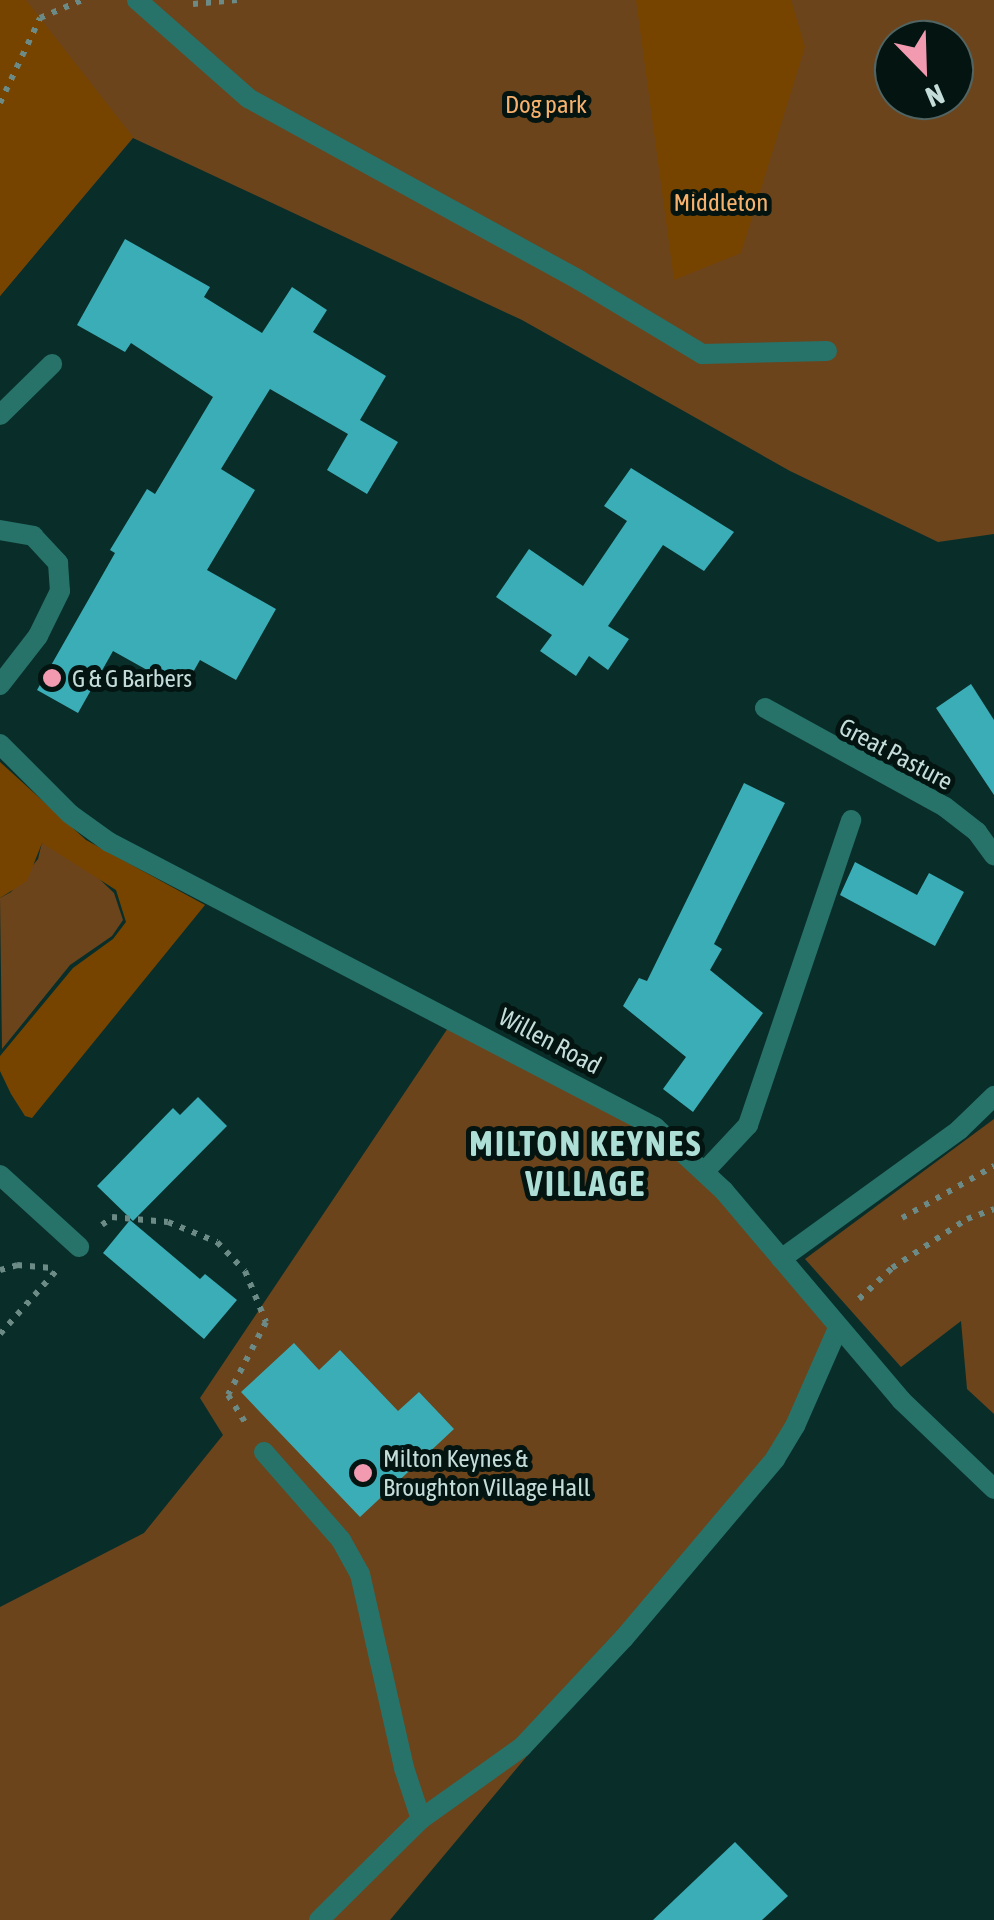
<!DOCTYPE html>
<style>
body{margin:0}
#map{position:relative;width:994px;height:1920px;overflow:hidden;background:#092e29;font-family:"Asap Condensed",sans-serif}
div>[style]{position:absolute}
.green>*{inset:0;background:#6b441c}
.forest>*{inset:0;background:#740}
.building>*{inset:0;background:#3badb7}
.path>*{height:6px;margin-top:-3px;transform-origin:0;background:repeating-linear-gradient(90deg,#6c8a86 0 5px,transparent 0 13px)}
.lane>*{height:20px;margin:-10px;padding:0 10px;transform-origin:10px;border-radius:10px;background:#27736a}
.street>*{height:20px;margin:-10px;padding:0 10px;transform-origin:10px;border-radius:10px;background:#27736a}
.dots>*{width:28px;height:28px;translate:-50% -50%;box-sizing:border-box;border:5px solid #031411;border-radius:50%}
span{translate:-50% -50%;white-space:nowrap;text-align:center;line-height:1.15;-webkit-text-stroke:10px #031411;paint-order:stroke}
.park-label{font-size:25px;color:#f7b16c}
.poi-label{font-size:25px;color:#c5ddd9}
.left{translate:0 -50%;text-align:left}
.street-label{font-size:25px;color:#c5ddd9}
.district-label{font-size:35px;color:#aedfd7;font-weight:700;letter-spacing:2.5px}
.north{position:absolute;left:874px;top:20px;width:100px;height:100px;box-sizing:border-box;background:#031411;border:2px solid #516461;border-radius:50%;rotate:157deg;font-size:28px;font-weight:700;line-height:40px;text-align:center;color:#c5ddd9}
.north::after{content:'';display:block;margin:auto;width:35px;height:45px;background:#f29aaf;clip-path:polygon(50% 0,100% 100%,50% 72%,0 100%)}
</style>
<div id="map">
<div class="green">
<div style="clip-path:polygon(evenodd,0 0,994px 0,994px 534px,938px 542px,790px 471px,522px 320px,133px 138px,0 296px,0 0,894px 40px,954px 40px,954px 100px,894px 100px,894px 40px)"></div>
<div style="clip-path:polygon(42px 842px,91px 871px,114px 893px,123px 920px,112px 936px,70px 965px,2px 1049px,0 898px,11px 892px,38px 859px)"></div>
<div style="clip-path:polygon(454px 1019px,678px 1145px,838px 1328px,767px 1469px,390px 1920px,0 1920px,0 1607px,144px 1533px,223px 1435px,200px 1398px)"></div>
<div style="clip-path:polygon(994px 1119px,994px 1414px,967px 1389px,961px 1321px,901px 1367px,805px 1259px)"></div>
</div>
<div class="forest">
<div style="clip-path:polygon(0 0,26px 0,133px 137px,0 296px)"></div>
<div style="clip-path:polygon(636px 0,791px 0,805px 47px,741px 253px,674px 280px)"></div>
<div style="clip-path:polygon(0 762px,86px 840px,205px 905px,32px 1118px,25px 1116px,11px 1094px,0 1071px,0 1056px,73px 968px,113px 939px,126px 922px,116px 890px,42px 843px,27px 881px,0 898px)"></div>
</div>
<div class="building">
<div style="clip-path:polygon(125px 239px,210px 287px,204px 297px,262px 333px,292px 287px,327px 310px,313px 332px,386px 376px,360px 420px,398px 442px,367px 494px,327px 470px,348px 434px,270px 389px,221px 469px,255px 490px,207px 570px,276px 609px,236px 680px,200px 660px,183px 690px,113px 651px,78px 713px,37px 690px,115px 553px,110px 550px,147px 489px,155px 494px,213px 397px,131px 343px,125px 352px,77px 325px)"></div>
<div style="clip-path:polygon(631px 468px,734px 532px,704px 571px,663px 545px,608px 626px,629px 639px,608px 670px,589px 656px,576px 676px,540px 651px,552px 635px,496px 597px,529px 549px,583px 586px,627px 521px,604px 506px)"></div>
<div style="clip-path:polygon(971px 684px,994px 720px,994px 795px,936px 708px)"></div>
<div style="clip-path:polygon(744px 783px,785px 803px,714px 944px,722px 949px,710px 970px,763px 1013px,693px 1112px,663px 1089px,686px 1057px,623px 1006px,639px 978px,647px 981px)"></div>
<div style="clip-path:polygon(855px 862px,917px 895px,929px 873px,964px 892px,935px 946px,840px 895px)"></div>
<div style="clip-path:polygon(198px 1097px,227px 1126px,133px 1221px,97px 1186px,173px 1108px,180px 1115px)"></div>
<div style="clip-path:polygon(130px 1220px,200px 1279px,205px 1274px,237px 1300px,204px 1339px,103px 1253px)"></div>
<div style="clip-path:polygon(294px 1343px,319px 1370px,340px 1350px,398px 1411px,419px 1392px,454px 1429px,360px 1517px,241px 1392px)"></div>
<div style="clip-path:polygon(735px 1842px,788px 1896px,762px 1920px,653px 1920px)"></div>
</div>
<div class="path">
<div style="left:193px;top:4px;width:44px;rotate:-5.2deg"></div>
<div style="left:0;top:103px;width:94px;rotate:-64.8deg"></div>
<div style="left:40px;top:18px;width:46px;rotate:-23.2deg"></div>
<div style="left:902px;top:1218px;width:106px;rotate:-29.5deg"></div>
<div style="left:102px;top:1225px;width:13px;rotate:-39deg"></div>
<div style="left:112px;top:1217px;width:56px;rotate:5.1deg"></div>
<div style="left:168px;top:1222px;width:53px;rotate:22.2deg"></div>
<div style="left:217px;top:1242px;width:40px;rotate:46deg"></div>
<div style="left:245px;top:1271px;width:55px;rotate:67.6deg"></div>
<div style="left:266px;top:1322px;width:82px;rotate:117.5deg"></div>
<div style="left:228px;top:1395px;width:36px;rotate:58deg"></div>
<div style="left:0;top:1270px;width:18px;rotate:-16deg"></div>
<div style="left:17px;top:1265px;width:35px;rotate:5deg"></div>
<div style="left:859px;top:1299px;width:45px;rotate:-43.2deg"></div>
<div style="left:892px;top:1268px;width:90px;rotate:-33.2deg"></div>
<div style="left:967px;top:1219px;width:29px;rotate:-20deg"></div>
<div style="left:0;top:1334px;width:84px;rotate:-48.4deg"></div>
</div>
<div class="lane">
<div style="left:137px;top:0;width:148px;rotate:41.4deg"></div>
<div style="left:248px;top:98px;width:378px;rotate:28.8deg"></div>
<div style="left:579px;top:280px;width:144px;rotate:31deg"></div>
<div style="left:702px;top:354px;width:125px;rotate:-1.4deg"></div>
<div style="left:0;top:415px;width:73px;rotate:-44.4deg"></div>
<div style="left:0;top:530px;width:34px;rotate:10deg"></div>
<div style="left:33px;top:536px;width:37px;rotate:47deg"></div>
<div style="left:58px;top:563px;width:28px;rotate:86deg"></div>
<div style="left:60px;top:591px;width:50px;rotate:116.1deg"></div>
<div style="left:38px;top:636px;width:62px;rotate:127.8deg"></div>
<div style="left:705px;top:1171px;width:63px;rotate:-46.9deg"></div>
<div style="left:748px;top:1125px;width:322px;rotate:-71.3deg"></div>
<div style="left:264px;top:1452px;width:117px;rotate:48.8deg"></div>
<div style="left:341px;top:1540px;width:39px;rotate:61deg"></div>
<div style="left:360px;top:1574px;width:199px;rotate:77.2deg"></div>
<div style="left:404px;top:1768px;width:54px;rotate:71.6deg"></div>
<div style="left:319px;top:1920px;width:144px;rotate:-44.7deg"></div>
<div style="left:421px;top:1819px;width:124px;rotate:-35.5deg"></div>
<div style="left:522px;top:1747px;width:149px;rotate:-46.9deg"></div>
<div style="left:624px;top:1638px;width:234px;rotate:-49.8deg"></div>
<div style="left:775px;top:1459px;width:39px;rotate:-59deg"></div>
<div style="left:795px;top:1426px;width:107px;rotate:-66.3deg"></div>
</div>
<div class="street">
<div style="left:765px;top:708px;width:205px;rotate:28.8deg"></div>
<div style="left:945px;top:807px;width:41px;rotate:38deg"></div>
<div style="left:977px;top:832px;width:29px;rotate:54deg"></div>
<div style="left:0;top:744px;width:99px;rotate:45deg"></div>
<div style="left:70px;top:814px;width:48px;rotate:35.7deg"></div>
<div style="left:109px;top:842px;width:616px;rotate:27.56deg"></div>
<div style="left:655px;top:1127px;width:94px;rotate:42.8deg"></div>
<div style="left:724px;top:1191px;width:274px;rotate:49.7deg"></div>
<div style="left:901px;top:1400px;width:129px;rotate:43.7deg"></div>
<div style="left:0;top:1175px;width:107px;rotate:42.3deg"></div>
<div style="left:781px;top:1259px;width:220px;rotate:-35.9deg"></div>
<div style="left:959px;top:1130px;width:49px;rotate:-44.2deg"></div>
</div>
<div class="dots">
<div style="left:52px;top:678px;background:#f29aaf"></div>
<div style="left:363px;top:1473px;background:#f29aaf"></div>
</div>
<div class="park-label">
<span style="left:546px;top:104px">Dog park</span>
<span style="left:721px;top:202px">Middleton</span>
</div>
<div class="poi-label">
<span class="left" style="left:72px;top:678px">G &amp; G Barbers</span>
<span class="left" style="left:383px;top:1473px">Milton Keynes &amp;<br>Broughton Village Hall</span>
</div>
<div class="street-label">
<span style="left:896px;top:754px;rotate:28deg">Great Pasture</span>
<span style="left:550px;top:1041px;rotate:28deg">Willen Road</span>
</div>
<div class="district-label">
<span style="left:586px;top:1163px">MILTON KEYNES<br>VILLAGE</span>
</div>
<div class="north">N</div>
</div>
